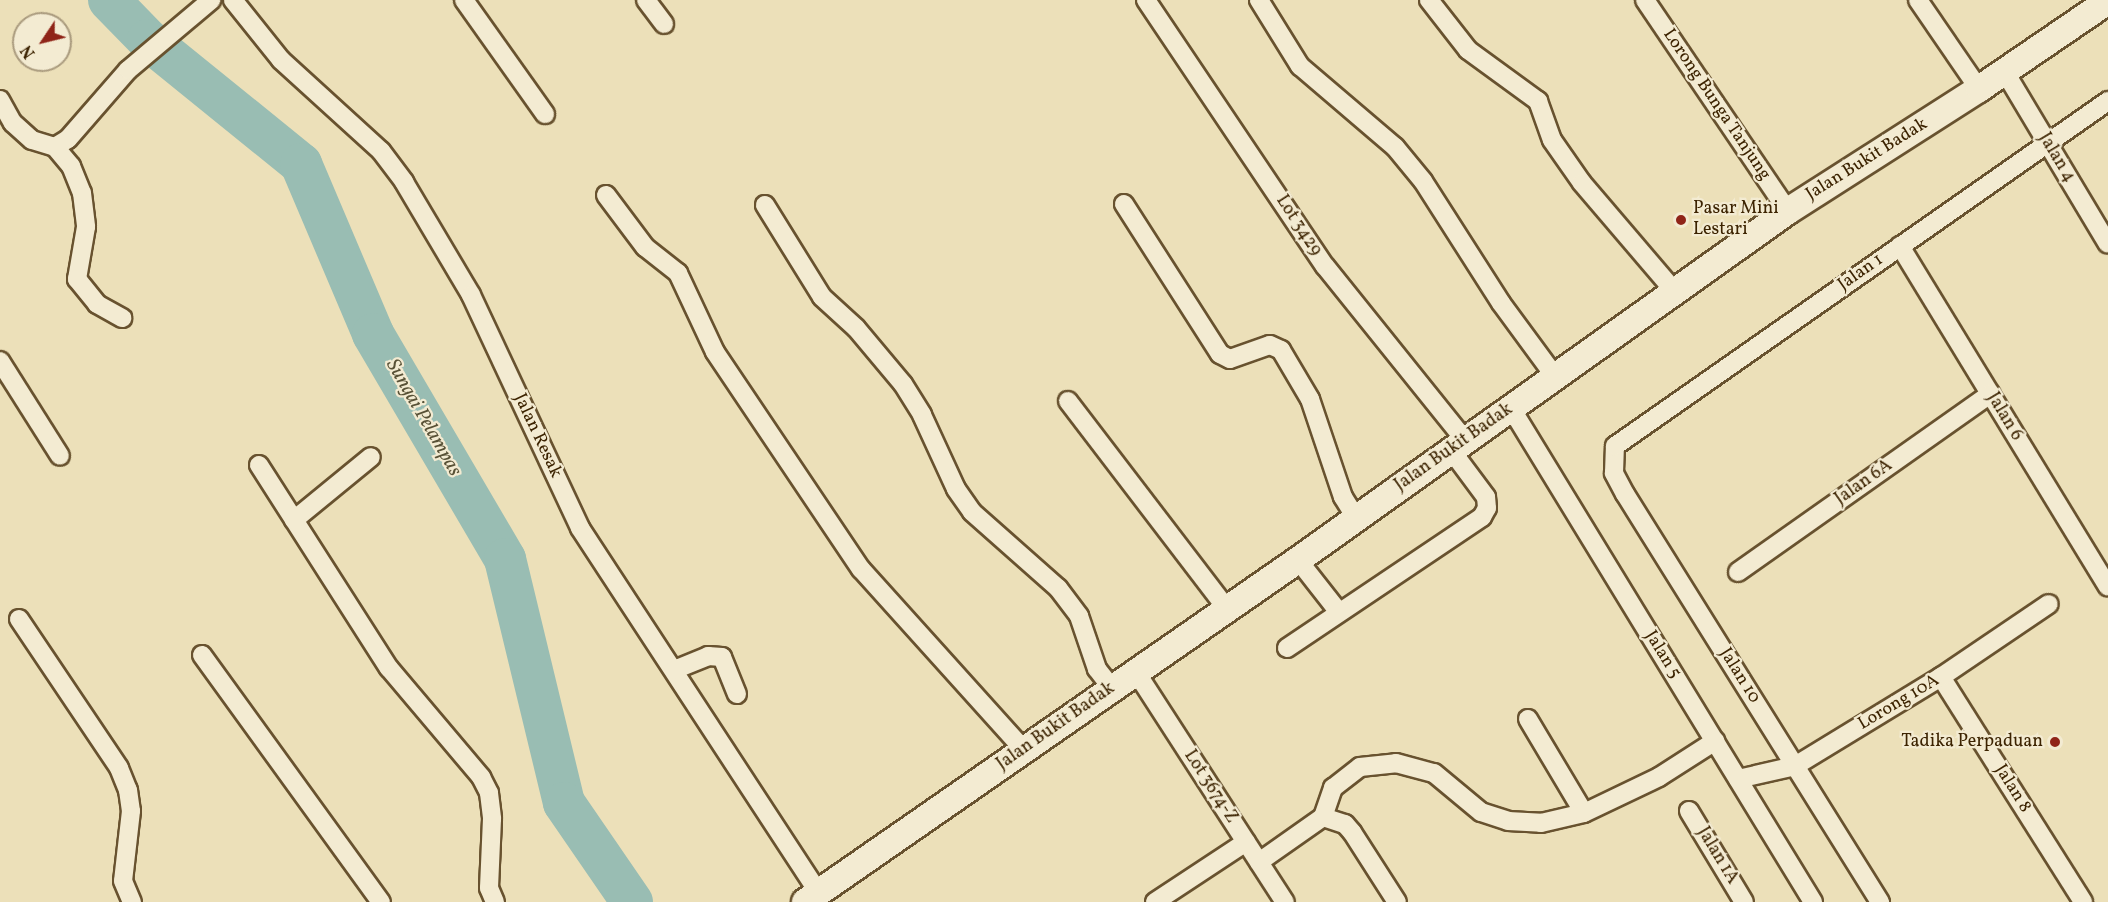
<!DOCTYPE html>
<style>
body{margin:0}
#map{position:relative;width:2108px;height:902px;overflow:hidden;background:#ece0b9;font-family:Vollkorn,serif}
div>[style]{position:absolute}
.river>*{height:42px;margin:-21px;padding:0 21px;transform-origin:21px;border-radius:21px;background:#99bdb3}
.roads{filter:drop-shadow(2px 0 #68522f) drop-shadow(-2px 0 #68522f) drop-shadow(0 2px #68522f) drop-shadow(0 -2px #68522f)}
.minor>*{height:18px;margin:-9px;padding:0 9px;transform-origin:9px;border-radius:9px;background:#f3ebd2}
.secondary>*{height:26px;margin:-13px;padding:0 13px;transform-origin:13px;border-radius:13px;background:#f3ebd2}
.dots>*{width:16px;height:16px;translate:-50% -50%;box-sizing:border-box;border:3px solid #f3ebd2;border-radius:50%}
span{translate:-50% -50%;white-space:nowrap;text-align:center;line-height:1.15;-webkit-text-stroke:4.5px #f3ebd2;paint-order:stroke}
.street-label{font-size:18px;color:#3c2301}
.poi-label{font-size:18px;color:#3c2301}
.left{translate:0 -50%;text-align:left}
.right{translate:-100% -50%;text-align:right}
.water-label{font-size:20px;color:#585136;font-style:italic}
.north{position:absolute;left:12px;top:12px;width:60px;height:60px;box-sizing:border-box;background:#f3ebd2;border:2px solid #aa9b7e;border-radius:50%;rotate:235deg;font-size:16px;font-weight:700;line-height:24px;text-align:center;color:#3c2301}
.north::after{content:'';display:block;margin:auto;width:21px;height:27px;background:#8f2418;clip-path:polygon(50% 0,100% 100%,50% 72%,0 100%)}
</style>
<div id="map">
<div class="river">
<div style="left:109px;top:0;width:56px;rotate:45.7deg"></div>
<div style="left:148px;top:40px;width:197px;rotate:39deg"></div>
<div style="left:301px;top:164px;width:185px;rotate:67deg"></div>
<div style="left:373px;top:334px;width:261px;rotate:59.6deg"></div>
<div style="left:505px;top:559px;width:251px;rotate:76.4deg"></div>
<div style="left:564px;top:803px;width:120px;rotate:55.5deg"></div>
</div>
<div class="roads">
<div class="minor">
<div style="left:233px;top:0;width:77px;rotate:51.3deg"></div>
<div style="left:281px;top:60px;width:135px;rotate:42.3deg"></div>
<div style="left:381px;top:151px;width:39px;rotate:53deg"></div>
<div style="left:404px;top:182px;width:131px;rotate:59.3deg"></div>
<div style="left:471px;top:295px;width:257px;rotate:64.9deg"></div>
<div style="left:580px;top:528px;width:436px;rotate:56.8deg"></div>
<div style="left:464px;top:0;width:140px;rotate:54.6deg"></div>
<div style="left:646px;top:0;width:30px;rotate:53deg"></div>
<div style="left:1146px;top:0;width:321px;rotate:56.1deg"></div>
<div style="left:1325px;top:266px;width:223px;rotate:51.2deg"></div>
<div style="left:1259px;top:0;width:78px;rotate:58.2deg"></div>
<div style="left:1300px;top:66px;width:125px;rotate:40.5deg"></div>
<div style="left:1395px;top:147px;width:44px;rotate:50.5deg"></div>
<div style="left:1423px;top:181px;width:145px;rotate:57.4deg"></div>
<div style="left:1501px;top:303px;width:93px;rotate:53.7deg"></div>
<div style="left:1429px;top:0;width:63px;rotate:52deg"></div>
<div style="left:1468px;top:50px;width:87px;rotate:36.1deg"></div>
<div style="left:1538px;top:101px;width:41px;rotate:70.3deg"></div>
<div style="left:1552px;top:140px;width:52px;rotate:55.1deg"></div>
<div style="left:1582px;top:183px;width:143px;rotate:49.5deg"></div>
<div style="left:1645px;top:0;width:255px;rotate:55.9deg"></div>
<div style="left:1918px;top:0;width:108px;rotate:55.6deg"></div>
<div style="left:2005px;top:72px;width:200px;rotate:59.1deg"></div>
<div style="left:0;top:100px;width:26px;rotate:61deg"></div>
<div style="left:13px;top:123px;width:25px;rotate:42deg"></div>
<div style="left:32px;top:140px;width:24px;rotate:17deg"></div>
<div style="left:55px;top:147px;width:15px;rotate:-32deg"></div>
<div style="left:68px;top:139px;width:91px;rotate:-49deg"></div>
<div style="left:128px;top:70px;width:109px;rotate:-40.1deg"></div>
<div style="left:55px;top:147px;width:25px;rotate:50deg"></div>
<div style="left:71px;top:166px;width:29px;rotate:68deg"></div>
<div style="left:82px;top:193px;width:34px;rotate:83deg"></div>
<div style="left:86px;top:227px;width:53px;rotate:99.8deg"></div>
<div style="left:77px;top:279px;width:32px;rotate:51deg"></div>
<div style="left:97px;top:304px;width:29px;rotate:29deg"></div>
<div style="left:606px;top:195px;width:65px;rotate:53.1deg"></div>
<div style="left:645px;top:247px;width:42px;rotate:38.2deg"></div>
<div style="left:678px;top:273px;width:87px;rotate:64.9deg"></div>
<div style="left:715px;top:352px;width:262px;rotate:56.1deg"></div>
<div style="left:861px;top:569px;width:242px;rotate:48deg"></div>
<div style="left:1124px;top:204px;width:178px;rotate:57.4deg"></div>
<div style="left:1220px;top:354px;width:11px;rotate:27deg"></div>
<div style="left:1230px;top:359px;width:42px;rotate:-19.3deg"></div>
<div style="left:1270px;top:345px;width:12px;rotate:24deg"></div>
<div style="left:1281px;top:350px;width:57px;rotate:59.4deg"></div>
<div style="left:1310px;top:399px;width:103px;rotate:71.4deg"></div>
<div style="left:1343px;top:497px;width:25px;rotate:58deg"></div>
<div style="left:765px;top:205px;width:108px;rotate:58.2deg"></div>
<div style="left:822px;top:297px;width:46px;rotate:42.4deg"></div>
<div style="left:856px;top:328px;width:73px;rotate:50deg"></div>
<div style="left:903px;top:384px;width:36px;rotate:58deg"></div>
<div style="left:922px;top:415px;width:81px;rotate:65.3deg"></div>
<div style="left:956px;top:489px;width:28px;rotate:55deg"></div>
<div style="left:972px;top:512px;width:115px;rotate:41.5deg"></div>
<div style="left:1058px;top:588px;width:35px;rotate:53deg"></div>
<div style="left:1079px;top:616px;width:56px;rotate:71.2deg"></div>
<div style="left:1097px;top:669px;width:24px;rotate:52deg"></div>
<div style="left:1900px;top:246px;width:399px;rotate:58.6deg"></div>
<div style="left:0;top:361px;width:112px;rotate:57.7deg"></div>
<div style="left:1068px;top:401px;width:262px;rotate:52.6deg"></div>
<div style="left:1511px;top:408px;width:579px;rotate:58.56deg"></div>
<div style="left:259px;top:465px;width:241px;rotate:57.4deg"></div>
<div style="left:389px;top:668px;width:143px;rotate:49.8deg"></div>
<div style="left:481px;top:777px;width:18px;rotate:63deg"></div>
<div style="left:489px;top:793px;width:26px;rotate:83deg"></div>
<div style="left:492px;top:819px;width:69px;rotate:92.5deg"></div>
<div style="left:489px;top:888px;width:15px;rotate:67deg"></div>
<div style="left:294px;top:520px;width:99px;rotate:-39.3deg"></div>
<div style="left:1298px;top:560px;width:65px;rotate:51.9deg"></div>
<div style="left:1738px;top:572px;width:309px;rotate:-35.2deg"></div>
<div style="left:19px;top:619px;width:179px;rotate:56.1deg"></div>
<div style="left:119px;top:768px;width:24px;rotate:68deg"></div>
<div style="left:128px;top:790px;width:21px;rotate:82deg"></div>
<div style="left:131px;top:811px;width:70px;rotate:96.5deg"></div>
<div style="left:123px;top:881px;width:23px;rotate:67deg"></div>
<div style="left:1287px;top:648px;width:235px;rotate:-33.9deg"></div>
<div style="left:1482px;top:517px;width:10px;rotate:-61deg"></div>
<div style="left:1487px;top:508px;width:11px;rotate:-95deg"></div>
<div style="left:1486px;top:497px;width:59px;rotate:-126.7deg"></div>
<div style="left:202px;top:655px;width:305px;rotate:54.1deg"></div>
<div style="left:674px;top:670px;width:37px;rotate:-22deg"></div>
<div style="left:708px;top:656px;width:14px;rotate:4deg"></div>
<div style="left:722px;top:657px;width:40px;rotate:68deg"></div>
<div style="left:1136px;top:672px;width:274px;rotate:57.1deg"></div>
<div style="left:1941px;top:677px;width:266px;rotate:57.7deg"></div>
<div style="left:1528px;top:719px;width:109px;rotate:59.2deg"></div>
<div style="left:1738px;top:779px;width:58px;rotate:-12.8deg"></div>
<div style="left:1795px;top:766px;width:171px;rotate:-31.4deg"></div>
<div style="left:1941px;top:677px;width:130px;rotate:-34.1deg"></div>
<div style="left:1689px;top:811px;width:106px;rotate:58.9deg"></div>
<div style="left:1323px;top:817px;width:23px;rotate:18deg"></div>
<div style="left:1345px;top:824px;width:11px;rotate:49deg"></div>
<div style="left:1352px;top:832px;width:83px;rotate:57.3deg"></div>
<div style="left:1259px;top:862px;width:78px;rotate:-35.1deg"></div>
<div style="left:1323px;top:817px;width:31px;rotate:-71deg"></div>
<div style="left:1333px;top:788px;width:34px;rotate:-38deg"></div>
<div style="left:1360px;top:767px;width:36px;rotate:-6deg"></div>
<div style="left:1396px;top:763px;width:39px;rotate:15deg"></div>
<div style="left:1434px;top:773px;width:61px;rotate:39.7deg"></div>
<div style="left:1481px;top:812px;width:28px;rotate:18deg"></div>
<div style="left:1508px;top:821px;width:33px;rotate:3deg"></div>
<div style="left:1541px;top:823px;width:44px;rotate:-13.1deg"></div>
<div style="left:1584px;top:813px;width:83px;rotate:-25.6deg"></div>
<div style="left:1659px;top:777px;width:67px;rotate:-32.7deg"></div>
<div style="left:1155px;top:902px;width:109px;rotate:-33.4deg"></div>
<div style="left:1880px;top:902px;width:481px;rotate:-122deg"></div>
<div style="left:1625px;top:494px;width:24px;rotate:-118deg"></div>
<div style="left:1614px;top:473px;width:27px;rotate:-88deg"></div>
<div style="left:1615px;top:446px;width:602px;rotate:-34.98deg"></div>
</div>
<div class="secondary">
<div style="left:805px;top:902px;width:600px;rotate:-34.75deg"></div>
<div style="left:1298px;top:560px;width:602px;rotate:-35.46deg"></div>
<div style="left:1788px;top:211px;width:227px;rotate:-32.6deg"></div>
<div style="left:1979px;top:89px;width:156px;rotate:-34.3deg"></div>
</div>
</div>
<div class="dots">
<div style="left:1681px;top:220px;background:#8f2418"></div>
<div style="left:2055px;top:742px;background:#8f2418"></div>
</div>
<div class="street-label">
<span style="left:1716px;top:105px;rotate:56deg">Lorong Bunga Tanjung</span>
<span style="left:2056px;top:158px;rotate:59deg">Jalan 4</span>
<span style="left:1867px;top:160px;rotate:-32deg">Jalan Bukit Badak</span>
<span style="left:1298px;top:226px;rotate:57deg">Lot 3429</span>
<span style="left:1861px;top:273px;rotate:-35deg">Jalan 1</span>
<span style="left:2004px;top:417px;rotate:59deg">Jalan 6</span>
<span style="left:537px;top:436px;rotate:65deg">Jalan Resak</span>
<span style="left:1454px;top:448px;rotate:-35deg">Jalan Bukit Badak</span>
<span style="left:1864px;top:483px;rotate:-35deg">Jalan 6A</span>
<span style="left:1662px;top:655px;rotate:58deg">Jalan 5</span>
<span style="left:1739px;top:676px;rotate:58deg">Jalan 10</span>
<span style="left:1899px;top:703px;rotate:-31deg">Lorong 10A</span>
<span style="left:1056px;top:727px;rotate:-35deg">Jalan Bukit Badak</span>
<span style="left:1210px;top:787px;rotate:57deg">Lot 3674-Z</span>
<span style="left:2012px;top:789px;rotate:58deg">Jalan 8</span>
<span style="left:1717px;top:856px;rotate:59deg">Jalan 1A</span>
</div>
<div class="poi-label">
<span class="left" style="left:1693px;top:220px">Pasar Mini<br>Lestari</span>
<span class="right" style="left:2043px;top:742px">Tadika Perpaduan</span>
</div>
<div class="water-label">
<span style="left:423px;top:418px;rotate:60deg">Sungai Pelampas</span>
</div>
<div class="north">N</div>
</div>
